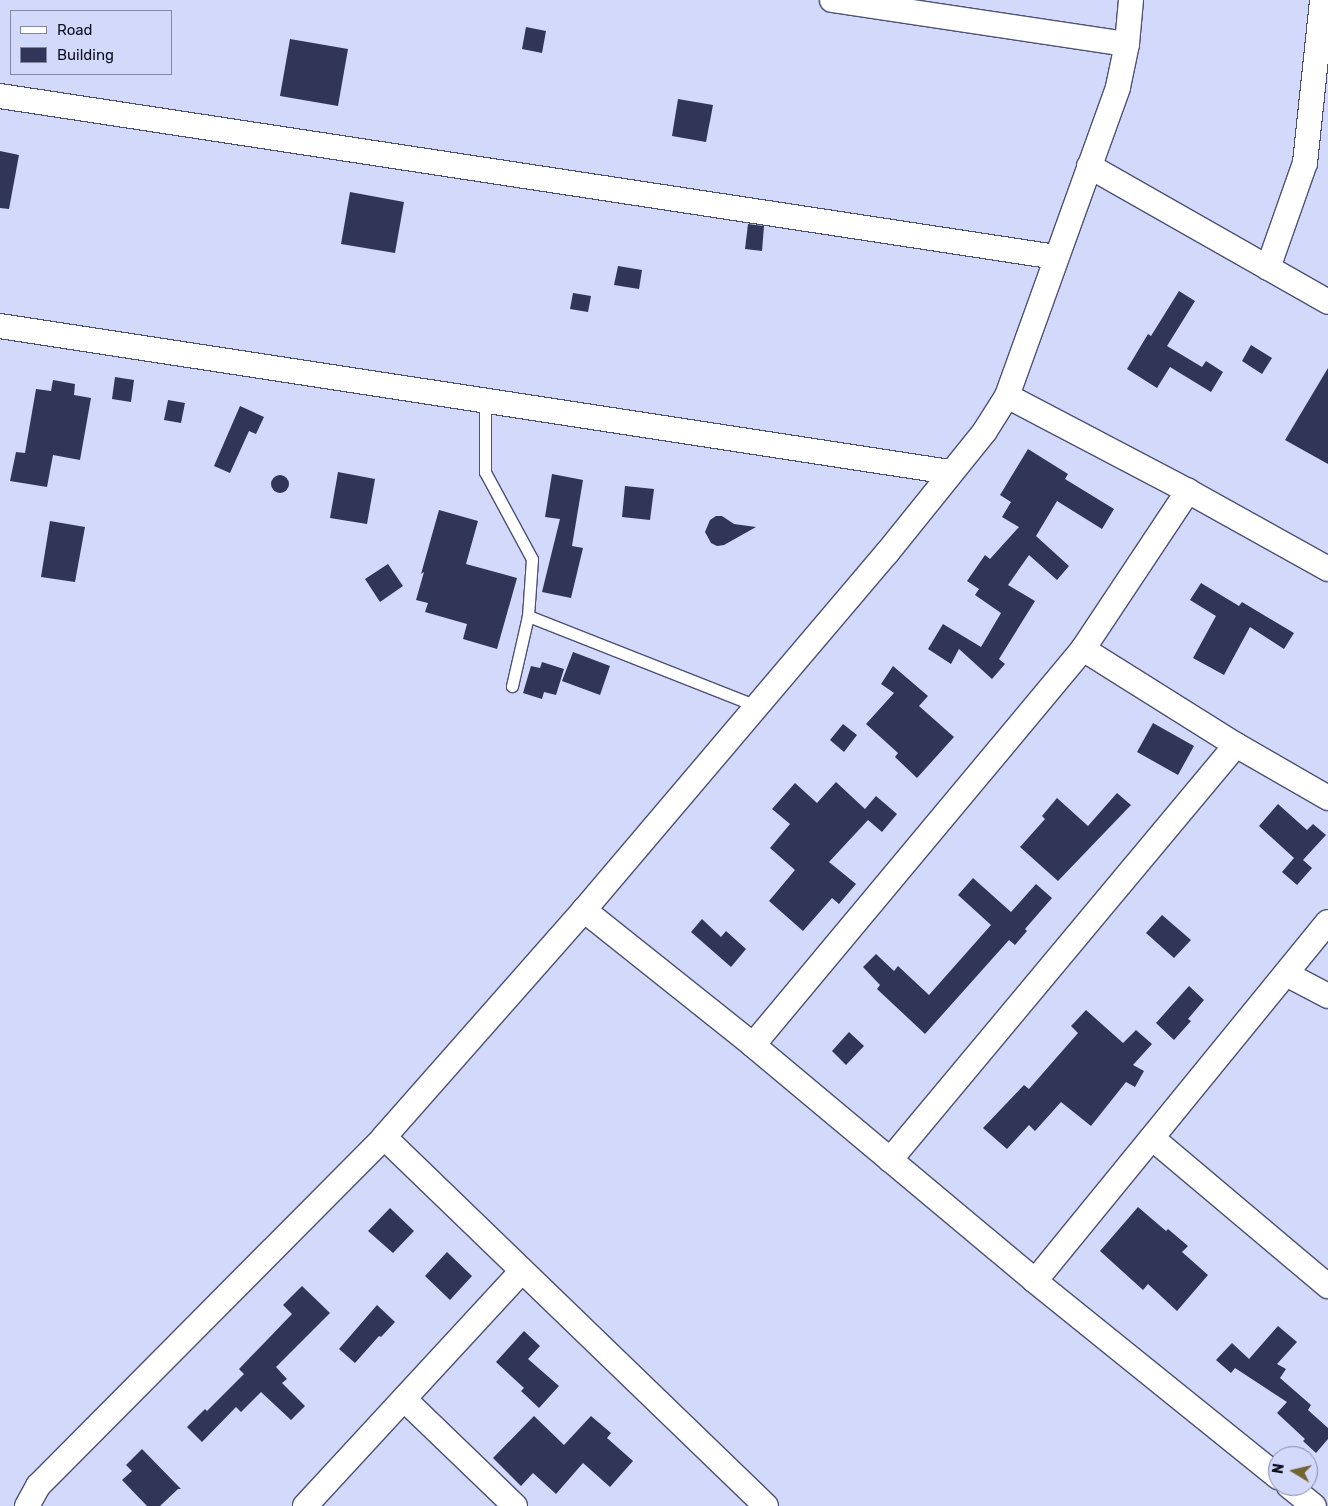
<!DOCTYPE html>
<style>
body{margin:0}
#map{position:relative;width:1328px;height:1506px;overflow:hidden;background:#d2d9fb;font-family:Rubik,sans-serif}
div>[style]{position:absolute}
.building>*{inset:0;background:#313658}
.round{border-radius:50%}
.roads{filter:drop-shadow(1px 0 #4c5276) drop-shadow(-1px 0 #4c5276) drop-shadow(0 1px #4c5276) drop-shadow(0 -1px #4c5276)}
.lane>*{height:11px;margin:-5.5px;padding:0 5.5px;transform-origin:5.5px;border-radius:5.5px;background:#fff}
.street>*{height:24px;margin:-12px;padding:0 12px;transform-origin:12px;border-radius:12px;background:#fff}
span{translate:-50% -50%;white-space:nowrap;text-align:center;line-height:1.15;-webkit-text-stroke:5px #d2d9fb;paint-order:stroke}
.legend{position:absolute;left:10px;top:10px;width:162px;height:65px;box-sizing:border-box;background:#d2d9fb;border:1px solid #8388a2;margin:0;padding:6px 9px;list-style:none;font-size:15px;color:#0c0f1d}
.legend li{display:flex;align-items:center;gap:10px;height:25px}
.legend b{width:25px;border:1px solid #8388a2}
.north{position:absolute;left:1268px;top:1446px;width:50px;height:50px;box-sizing:border-box;background:#d2d9fb;border:1px solid #8388a2;border-radius:50%;rotate:279deg;font-size:14px;font-weight:700;line-height:20px;text-align:center;color:#0c0f1d}
.north::after{content:'';display:block;margin:auto;width:18px;height:22px;background:#726532;clip-path:polygon(50% 0,100% 100%,50% 72%,0 100%)}
</style>
<div id="map">
<div class="building">
<div style="clip-path:polygon(526px 27px,546px 31px,542px 53px,522px 49px)"></div>
<div style="clip-path:polygon(290px 39px,348px 49px,338px 106px,280px 96px)"></div>
<div style="clip-path:polygon(678px 99px,713px 105px,706px 142px,672px 136px)"></div>
<div style="clip-path:polygon(0 151px,19px 155px,9px 209px,0 208px)"></div>
<div style="clip-path:polygon(350px 192px,404px 202px,395px 253px,341px 244px)"></div>
<div style="clip-path:polygon(748px 224px,764px 226px,762px 251px,745px 249px)"></div>
<div style="clip-path:polygon(618px 266px,642px 270px,639px 289px,614px 285px)"></div>
<div style="clip-path:polygon(1179px 291px,1195px 301px,1167px 346px,1202px 367px,1206px 361px,1223px 372px,1211px 392px,1170px 367px,1157px 388px,1127px 369px,1148px 334px,1151px 336px)"></div>
<div style="clip-path:polygon(573px 293px,591px 296px,588px 312px,570px 309px)"></div>
<div style="clip-path:polygon(1251px 345px,1272px 358px,1262px 374px,1242px 361px)"></div>
<div style="clip-path:polygon(1328px 368px,1328px 464px,1285px 440px)"></div>
<div style="clip-path:polygon(115px 377px,134px 380px,131px 402px,112px 399px)"></div>
<div style="clip-path:polygon(53px 380px,75px 384px,74px 395px,91px 398px,80px 460px,53px 455px,47px 487px,10px 481px,16px 452px,25px 453px,36px 389px,51px 391px)"></div>
<div style="clip-path:polygon(168px 400px,185px 403px,181px 423px,164px 420px)"></div>
<div style="clip-path:polygon(240px 406px,264px 417px,256px 434px,249px 431px,230px 473px,214px 466px)"></div>
<div style="clip-path:polygon(1028px 449px,1068px 474px,1065px 479px,1114px 509px,1102px 529px,1057px 501px,1036px 536px,1069px 566px,1057px 580px,1029px 555px,1008px 585px,1035px 601px,999px 659px,1005px 664px,992px 679px,959px 649px,951px 664px,928px 649px,943px 624px,981px 647px,1001px 613px,975px 595px,979px 589px,967px 581px,985px 555px,990px 559px,1019px 527px,1002px 517px,1011px 502px,1000px 495px)"></div>
<div style="clip-path:polygon(338px 472px,375px 479px,367px 524px,330px 518px)"></div>
<div style="clip-path:polygon(552px 474px,583px 480px,572px 546px,583px 548px,571px 598px,542px 592px,560px 519px,545px 517px)"></div>
<div class="round" style="left:271px;top:475px;width:18px;height:18px"></div>
<div style="clip-path:polygon(625px 486px,654px 489px,650px 520px,622px 517px)"></div>
<div style="clip-path:polygon(439px 510px,478px 521px,466px 564px,517px 578px,497px 649px,463px 639px,467px 624px,425px 612px,428px 603px,416px 600px,424px 572px,421px 574px)"></div>
<div style="clip-path:polygon(716px 516px,722px 516px,734px 524px,756px 527px,724px 545px,717px 546px,711px 543px,705px 532px,710px 520px)"></div>
<div style="clip-path:polygon(50px 521px,85px 527px,75px 582px,41px 577px)"></div>
<div style="clip-path:polygon(388px 564px,403px 586px,380px 602px,365px 579px)"></div>
<div style="clip-path:polygon(1201px 583px,1239px 606px,1242px 602px,1294px 633px,1284px 649px,1250px 627px,1224px 675px,1193px 658px,1216px 616px,1190px 600px)"></div>
<div style="clip-path:polygon(573px 652px,610px 666px,600px 695px,562px 681px)"></div>
<div style="clip-path:polygon(542px 662px,564px 669px,556px 695px,544px 692px,542px 699px,523px 693px,531px 666px,540px 668px)"></div>
<div style="clip-path:polygon(893px 666px,928px 696px,919px 706px,954px 737px,917px 778px,895px 757px,898px 753px,866px 724px,894px 693px,881px 684px)"></div>
<div style="clip-path:polygon(1153px 723px,1194px 746px,1178px 775px,1137px 752px)"></div>
<div style="clip-path:polygon(843px 724px,857px 735px,844px 752px,830px 740px)"></div>
<div style="clip-path:polygon(836px 782px,865px 809px,876px 796px,897px 814px,882px 832px,868px 820px,829px 862px,856px 884px,839px 904px,832px 898px,803px 931px,769px 901px,795px 870px,770px 848px,790px 824px,772px 809px,795px 783px,817px 803px)"></div>
<div style="clip-path:polygon(1117px 793px,1131px 805px,1058px 881px,1020px 847px,1045px 819px,1042px 816px,1057px 798px,1088px 826px)"></div>
<div style="clip-path:polygon(1278px 804px,1307px 830px,1313px 824px,1326px 835px,1303px 860px,1312px 868px,1297px 885px,1282px 872px,1294px 858px,1259px 826px)"></div>
<div style="clip-path:polygon(973px 878px,1011px 912px,1036px 884px,1052px 898px,1025px 929px,1027px 931px,1015px 945px,1009px 940px,925px 1034px,877px 989px,880px 985px,863px 967px,876px 954px,894px 971px,898px 966px,929px 995px,991px 925px,958px 895px)"></div>
<div style="clip-path:polygon(1162px 915px,1191px 940px,1174px 958px,1146px 933px)"></div>
<div style="clip-path:polygon(702px 919px,721px 937px,726px 931px,746px 949px,731px 967px,691px 932px)"></div>
<div style="clip-path:polygon(1189px 986px,1204px 1000px,1188px 1019px,1191px 1021px,1174px 1040px,1156px 1023px)"></div>
<div style="clip-path:polygon(1086px 1010px,1123px 1043px,1136px 1030px,1152px 1044px,1133px 1065px,1144px 1071px,1135px 1087px,1126px 1082px,1091px 1126px,1061px 1102px,1035px 1131px,1029px 1125px,1007px 1149px,983px 1128px,1024px 1085px,1029px 1089px,1078px 1033px,1071px 1026px)"></div>
<div style="clip-path:polygon(849px 1032px,864px 1046px,846px 1065px,832px 1051px)"></div>
<div style="clip-path:polygon(1138px 1207px,1166px 1231px,1168px 1229px,1188px 1246px,1182px 1252px,1208px 1275px,1177px 1311px,1148px 1284px,1143px 1290px,1100px 1251px)"></div>
<div style="clip-path:polygon(390px 1208px,414px 1231px,393px 1253px,368px 1231px)"></div>
<div style="clip-path:polygon(447px 1252px,472px 1276px,450px 1300px,425px 1276px)"></div>
<div style="clip-path:polygon(302px 1286px,330px 1313px,276px 1367px,287px 1379px,282px 1383px,305px 1406px,291px 1420px,261px 1392px,241px 1412px,236px 1407px,202px 1442px,187px 1427px,205px 1409px,207px 1411px,244px 1374px,239px 1369px,292px 1314px,283px 1305px)"></div>
<div style="clip-path:polygon(377px 1305px,395px 1322px,381px 1337px,379px 1336px,355px 1363px,339px 1349px)"></div>
<div style="clip-path:polygon(1278px 1326px,1297px 1342px,1277px 1364px,1286px 1369px,1280px 1378px,1311px 1405px,1308px 1410px,1328px 1428px,1328px 1439px,1316px 1453px,1303px 1441px,1305px 1439px,1277px 1413px,1287px 1402px,1235px 1368px,1231px 1373px,1216px 1360px,1232px 1343px,1249px 1359px)"></div>
<div style="clip-path:polygon(524px 1331px,540px 1346px,528px 1359px,559px 1386px,539px 1408px,521px 1391px,524px 1388px,496px 1362px)"></div>
<div style="clip-path:polygon(534px 1416px,564px 1445px,591px 1416px,611px 1433px,607px 1438px,633px 1461px,610px 1487px,583px 1463px,556px 1494px,533px 1473px,521px 1486px,493px 1458px)"></div>
<div style="clip-path:polygon(142px 1449px,181px 1489px,178px 1489px,160px 1506px,147px 1506px,122px 1480px,132px 1471px,126px 1465px)"></div>
</div>
<div class="roads">
<div class="lane">
<div style="left:485px;top:401px;width:71px;rotate:90deg"></div>
<div style="left:485px;top:472px;width:99px;rotate:61.6deg"></div>
<div style="left:532px;top:559px;width:57px;rotate:94deg"></div>
<div style="left:528px;top:616px;width:72px;rotate:102.9deg"></div>
<div style="left:528px;top:616px;width:246px;rotate:21.5deg"></div>
</div>
<div class="street">
<div style="left:832px;top:0;width:298px;rotate:8.5deg"></div>
<div style="left:0;top:96px;width:1068px;rotate:8.67deg"></div>
<div style="left:1089px;top:166px;width:275px;rotate:29.6deg"></div>
<div style="left:1268px;top:268px;width:111px;rotate:-70.6deg"></div>
<div style="left:1305px;top:163px;width:164px;rotate:-84deg"></div>
<div style="left:0;top:326px;width:961px;rotate:8.74deg"></div>
<div style="left:1007px;top:396px;width:204px;rotate:27.7deg"></div>
<div style="left:1188px;top:491px;width:160px;rotate:29.1deg"></div>
<div style="left:1083px;top:649px;width:181px;rotate:32.1deg"></div>
<div style="left:1236px;top:745px;width:106px;rotate:29.9deg"></div>
<div style="left:584px;top:910px;width:216px;rotate:38.6deg"></div>
<div style="left:753px;top:1045px;width:368px;rotate:39.9deg"></div>
<div style="left:1035px;top:1281px;width:312px;rotate:38.9deg"></div>
<div style="left:1286px;top:974px;width:47px;rotate:27.6deg"></div>
<div style="left:753px;top:1045px;width:515px;rotate:-50.19deg"></div>
<div style="left:1083px;top:649px;width:190px;rotate:-56.4deg"></div>
<div style="left:384px;top:1137px;width:531px;rotate:44.01deg"></div>
<div style="left:1152px;top:1138px;width:230px;rotate:40.1deg"></div>
<div style="left:890px;top:1160px;width:540px;rotate:-50.18deg"></div>
<div style="left:1035px;top:1281px;width:463px;rotate:-50.8deg"></div>
<div style="left:404px;top:1399px;width:154px;rotate:43.9deg"></div>
<div style="left:1289px;top:1486px;width:32px;rotate:39deg"></div>
<div style="left:27px;top:1506px;width:23px;rotate:-61deg"></div>
<div style="left:38px;top:1486px;width:491px;rotate:-45.2deg"></div>
<div style="left:384px;top:1137px;width:303px;rotate:-48.6deg"></div>
<div style="left:584px;top:910px;width:468px;rotate:-49.7deg"></div>
<div style="left:887px;top:553px;width:156px;rotate:-51.2deg"></div>
<div style="left:985px;top:431px;width:41px;rotate:-57.8deg"></div>
<div style="left:1007px;top:396px;width:328px;rotate:-70.2deg"></div>
<div style="left:1118px;top:87px;width:44px;rotate:-78.2deg"></div>
<div style="left:1127px;top:44px;width:44px;rotate:-84.8deg"></div>
<div style="left:305px;top:1506px;width:320px;rotate:-47.3deg"></div>
</div>
</div>
<ul class="legend">
<li><b style="height:6px;background:#fff"></b>Road</li>
<li><b style="height:14px;background:#313658"></b>Building</li>
</ul>
<div class="north">N</div>
</div>
